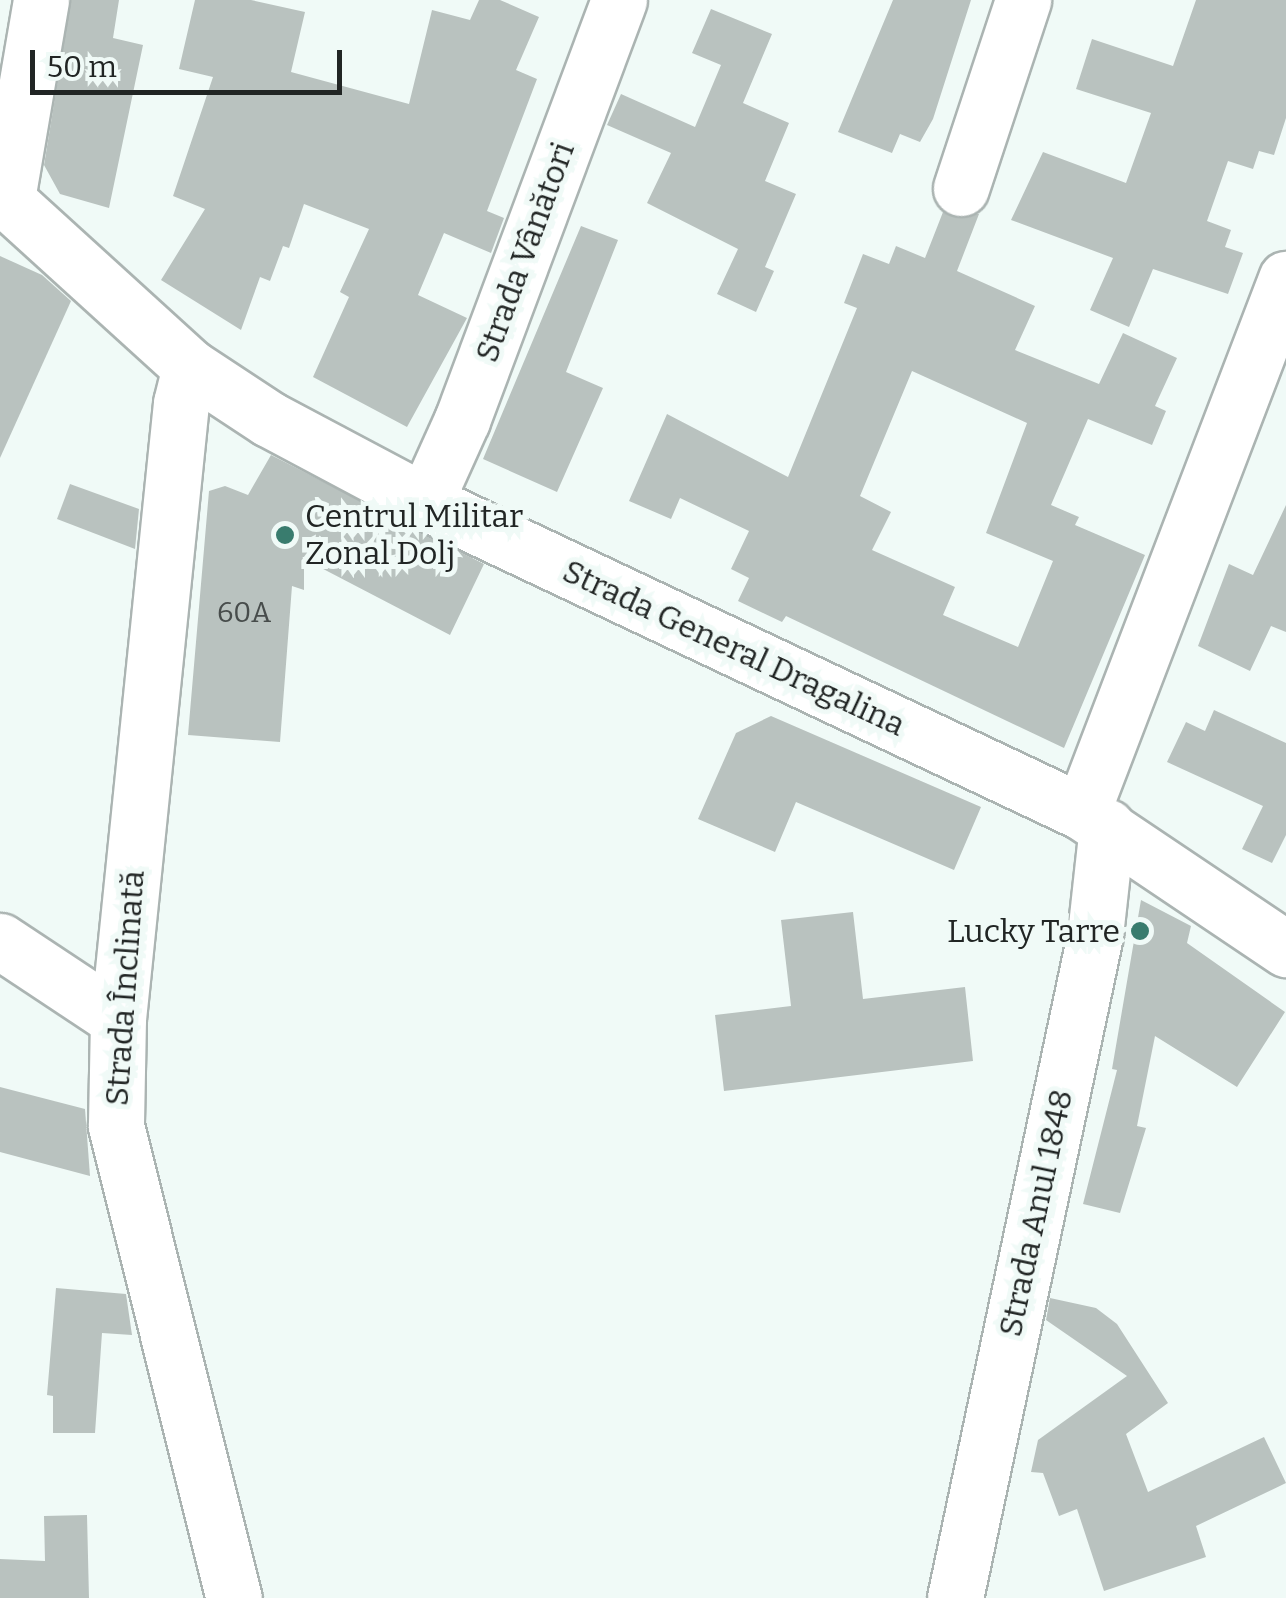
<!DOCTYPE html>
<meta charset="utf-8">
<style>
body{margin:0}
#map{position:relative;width:1286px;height:1598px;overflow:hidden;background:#f0faf7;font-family:Bitter,serif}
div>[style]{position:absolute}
.building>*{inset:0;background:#b9c2bf}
.roads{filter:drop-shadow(2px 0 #abb4b2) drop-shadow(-2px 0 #abb4b2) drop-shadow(0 2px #abb4b2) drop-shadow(0 -2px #abb4b2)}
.minor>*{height:55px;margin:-27.5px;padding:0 27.5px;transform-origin:27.5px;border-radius:27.5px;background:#fff}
.dots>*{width:28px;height:28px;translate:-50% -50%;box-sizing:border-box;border:5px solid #f0faf7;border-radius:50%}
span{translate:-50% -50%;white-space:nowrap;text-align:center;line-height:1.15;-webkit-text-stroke:10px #f0faf7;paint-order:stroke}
.number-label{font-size:28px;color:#474c4b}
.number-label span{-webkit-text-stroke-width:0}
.street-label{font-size:32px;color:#212524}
.poi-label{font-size:32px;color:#212524}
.left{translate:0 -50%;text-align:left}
.right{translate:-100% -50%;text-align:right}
.scale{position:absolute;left:30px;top:50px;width:312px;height:45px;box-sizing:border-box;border:5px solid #212524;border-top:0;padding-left:12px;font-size:30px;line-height:35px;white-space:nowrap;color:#212524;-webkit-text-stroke:8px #f0faf7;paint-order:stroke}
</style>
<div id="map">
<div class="building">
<div style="clip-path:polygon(71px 0,119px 0,113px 38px,143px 45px,109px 208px,60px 194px,44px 165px)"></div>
<div style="clip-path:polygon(195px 0,251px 0,305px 12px,291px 72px,409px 104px,432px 10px,470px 20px,479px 0,500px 0,539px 17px,516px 70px,537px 79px,487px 211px,504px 218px,491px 253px,444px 233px,418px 295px,467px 318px,407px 427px,313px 377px,349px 297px,340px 292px,369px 229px,304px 204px,289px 248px,283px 246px,270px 281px,260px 277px,241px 330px,161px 280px,205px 209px,173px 196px,213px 77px,179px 69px)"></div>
<div style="clip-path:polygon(893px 0,971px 0,933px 119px,920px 142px,900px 134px,892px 153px,838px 132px)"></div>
<div style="clip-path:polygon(1196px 0,1286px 0,1286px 118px,1274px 155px,1259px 151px,1253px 169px,1228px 161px,1207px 221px,1231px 230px,1225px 247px,1243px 253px,1228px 294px,1153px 269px,1129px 327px,1090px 310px,1113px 258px,1011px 220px,1043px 152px,1126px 183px,1151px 113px,1076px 89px,1092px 39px,1173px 66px)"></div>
<div style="clip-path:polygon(711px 9px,772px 34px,743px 103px,789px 123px,765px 181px,796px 194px,765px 267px,774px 271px,756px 312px,717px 294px,738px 249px,647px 203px,671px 153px,607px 125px,621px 94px,695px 127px,721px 65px,692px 53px)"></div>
<div style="clip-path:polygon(evenodd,943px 212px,979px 214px,957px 271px,1035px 306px,1015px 350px,1099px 384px,1123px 333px,1177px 358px,1155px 406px,1166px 411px,1152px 445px,1088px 419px,1051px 505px,1079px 517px,1075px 525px,1145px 555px,1064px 748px,786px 616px,782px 622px,738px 601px,749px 578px,731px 569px,749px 531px,680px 498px,671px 519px,629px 501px,667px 414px,788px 477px,857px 308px,844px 303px,863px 254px,889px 264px,896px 246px,925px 258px,943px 212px,912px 371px,1027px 423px,986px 533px,1053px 561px,1018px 647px,943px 615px,955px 587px,872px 550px,891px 512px,860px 496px,912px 371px)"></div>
<div style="clip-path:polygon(581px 226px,618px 240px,566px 372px,603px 388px,557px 492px,483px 459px)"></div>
<div style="clip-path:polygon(0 256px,42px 275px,71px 301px,0 458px)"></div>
<div style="clip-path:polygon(271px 455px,484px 564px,450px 635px,304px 559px,304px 590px,292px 586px,280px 742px,188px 735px,209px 491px,225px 486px,248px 495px)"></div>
<div style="clip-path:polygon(70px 484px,139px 509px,135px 549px,57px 519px)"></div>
<div style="clip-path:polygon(1286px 505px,1286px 632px,1271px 626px,1250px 671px,1198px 646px,1229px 564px,1253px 575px)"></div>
<div style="clip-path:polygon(1214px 710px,1286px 743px,1286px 835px,1272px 863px,1242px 849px,1263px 806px,1167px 762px,1186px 722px,1205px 731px)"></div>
<div style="clip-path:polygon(771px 716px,981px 807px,954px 870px,796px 802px,775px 852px,698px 819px,736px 733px)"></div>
<div style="clip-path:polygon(1141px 900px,1191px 926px,1187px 943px,1285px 1012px,1237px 1087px,1155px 1036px,1137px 1126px,1146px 1128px,1120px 1213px,1083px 1204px,1117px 1070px,1112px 1069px)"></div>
<div style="clip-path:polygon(853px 912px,863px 999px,965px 987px,973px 1061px,724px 1091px,715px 1015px,791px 1006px,781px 920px)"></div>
<div style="clip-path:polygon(0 1087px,85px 1109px,90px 1176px,0 1152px)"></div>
<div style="clip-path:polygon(56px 1288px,126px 1294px,132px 1335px,102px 1333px,95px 1433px,53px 1433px,53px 1396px,47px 1395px)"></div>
<div style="clip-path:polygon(1050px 1298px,1096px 1308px,1117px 1324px,1168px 1403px,1126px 1434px,1148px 1492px,1264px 1437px,1286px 1483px,1196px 1526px,1206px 1557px,1104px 1591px,1077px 1509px,1059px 1516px,1043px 1473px,1031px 1472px,1038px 1440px,1127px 1376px,1046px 1320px)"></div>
<div style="clip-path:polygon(87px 1515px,89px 1598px,0 1598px,0 1559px,45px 1561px,44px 1516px)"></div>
</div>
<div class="roads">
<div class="minor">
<div style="left:961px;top:188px;width:198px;rotate:-71.7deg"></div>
<div style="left:0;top:194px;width:257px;rotate:42.3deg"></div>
<div style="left:190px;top:367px;width:95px;rotate:33.4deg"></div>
<div style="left:269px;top:419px;width:177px;rotate:28deg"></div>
<div style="left:425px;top:502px;width:726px;rotate:25.26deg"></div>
<div style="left:1082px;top:812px;width:246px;rotate:33.9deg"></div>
<div style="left:7px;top:199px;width:202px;rotate:-80.3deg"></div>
<div style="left:190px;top:367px;width:37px;rotate:104deg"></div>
<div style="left:181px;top:403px;width:619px;rotate:95.84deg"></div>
<div style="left:118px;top:1019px;width:107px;rotate:91.1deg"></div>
<div style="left:116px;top:1126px;width:487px;rotate:76deg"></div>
<div style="left:425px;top:502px;width:90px;rotate:-65.7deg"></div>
<div style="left:462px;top:420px;width:448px;rotate:-69.5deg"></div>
<div style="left:1082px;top:812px;width:571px;rotate:-69.06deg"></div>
<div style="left:0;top:941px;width:141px;rotate:33.5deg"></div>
<div style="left:955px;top:1598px;width:678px;rotate:-78.08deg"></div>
<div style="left:1095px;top:935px;width:109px;rotate:-83.7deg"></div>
</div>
</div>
<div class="dots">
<div style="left:285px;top:535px;background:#397c6e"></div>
<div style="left:1140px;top:931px;background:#397c6e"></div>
</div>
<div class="number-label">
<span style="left:244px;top:613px">60A</span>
</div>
<div class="street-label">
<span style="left:525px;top:252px;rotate:-70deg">Strada Vânători</span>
<span style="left:734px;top:648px;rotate:25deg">Strada General Dragalina</span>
<span style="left:125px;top:988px;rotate:-86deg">Strada Înclinată</span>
<span style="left:1036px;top:1213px;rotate:-78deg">Strada Anul 1848</span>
</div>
<div class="poi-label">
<span class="left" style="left:305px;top:535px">Centrul Militar<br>Zonal Dolj</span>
<span class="right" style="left:1120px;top:931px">Lucky Tarre</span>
</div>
<div class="scale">50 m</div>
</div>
